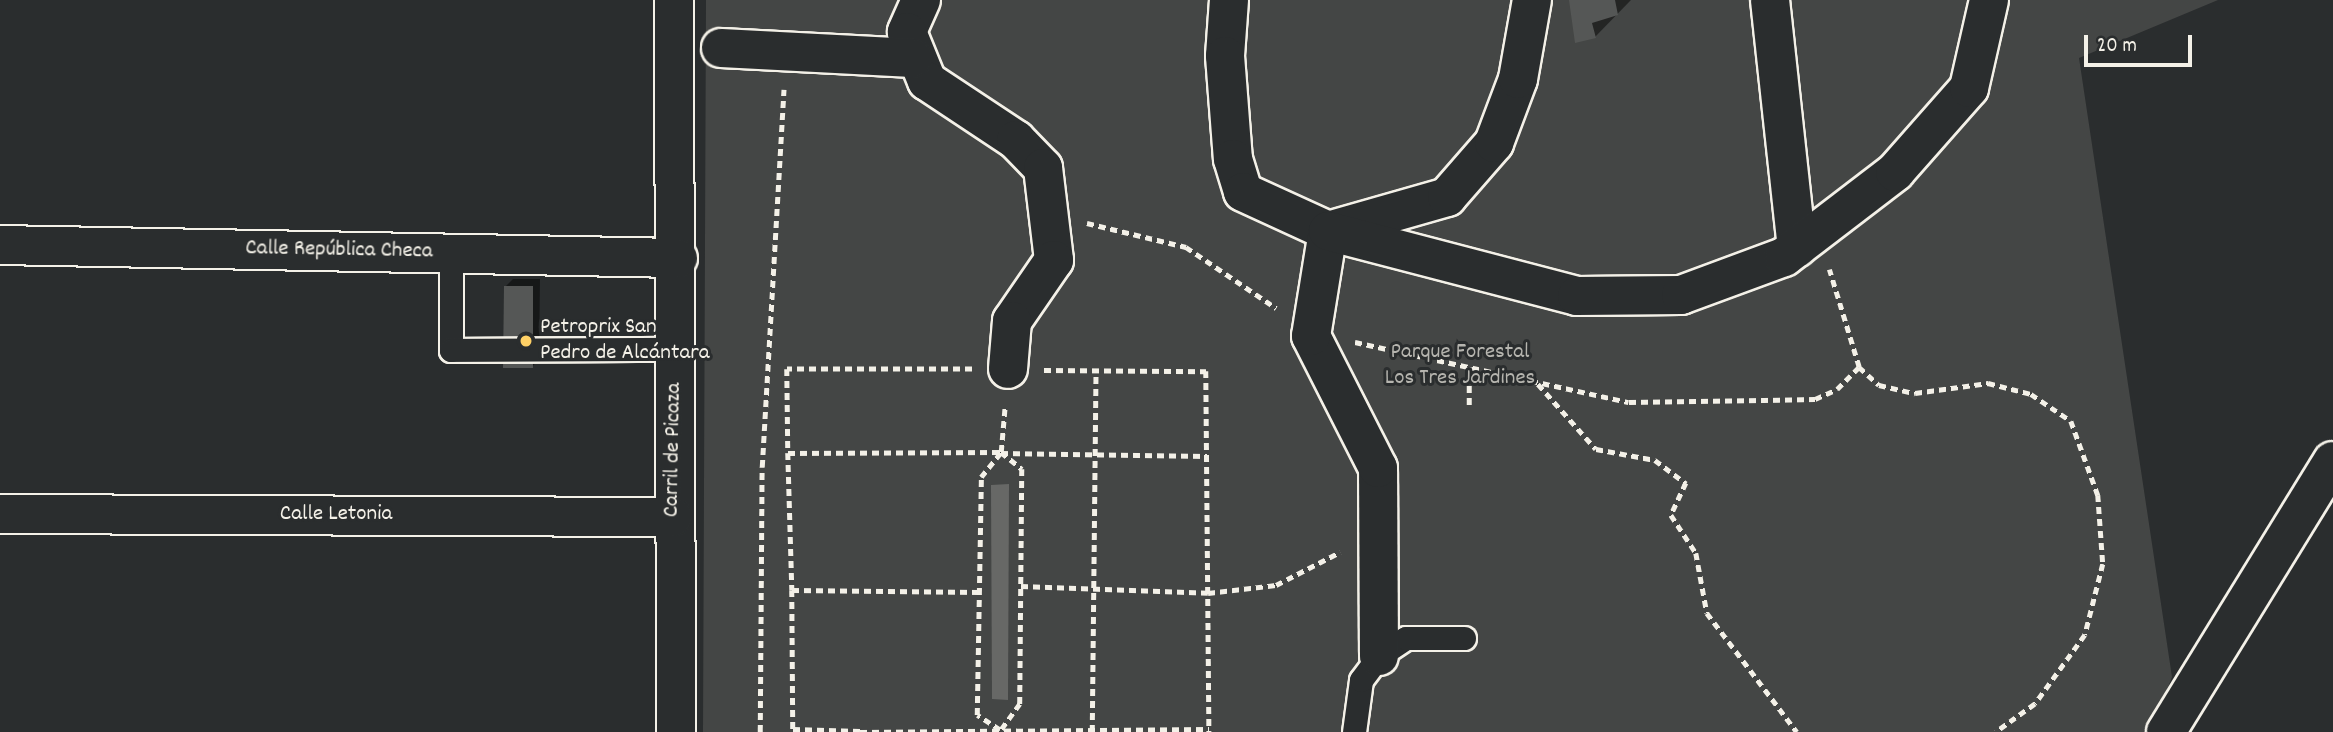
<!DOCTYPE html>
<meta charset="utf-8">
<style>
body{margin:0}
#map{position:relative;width:2333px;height:732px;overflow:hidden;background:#2a2d2e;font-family:Dekko,sans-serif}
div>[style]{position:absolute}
.green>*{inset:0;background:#444645}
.water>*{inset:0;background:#676866}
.shadow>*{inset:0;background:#0007}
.building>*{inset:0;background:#555756}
.path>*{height:4.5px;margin-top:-2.25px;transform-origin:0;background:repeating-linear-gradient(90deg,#f4f1e8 0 7px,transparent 0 12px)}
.roads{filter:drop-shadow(2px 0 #f4f1e8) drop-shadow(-2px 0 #f4f1e8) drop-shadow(0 2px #f4f1e8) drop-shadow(0 -2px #f4f1e8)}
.service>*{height:23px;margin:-11.5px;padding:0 11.5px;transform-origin:11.5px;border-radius:11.5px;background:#2a2d2e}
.minor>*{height:38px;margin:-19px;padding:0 19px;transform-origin:19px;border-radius:19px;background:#2a2d2e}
.primary>*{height:38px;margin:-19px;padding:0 19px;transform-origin:19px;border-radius:19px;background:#2a2d2e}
.dots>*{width:19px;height:19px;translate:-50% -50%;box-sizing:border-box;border:4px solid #2a2d2e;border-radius:50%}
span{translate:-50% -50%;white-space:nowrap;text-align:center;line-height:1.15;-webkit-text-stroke:6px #2a2d2e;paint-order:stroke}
.street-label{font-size:23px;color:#f4f1e8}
.poi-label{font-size:23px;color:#f4f1e8}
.left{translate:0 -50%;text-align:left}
.park-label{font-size:23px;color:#b6b5af}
.scale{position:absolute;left:2084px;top:35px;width:108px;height:32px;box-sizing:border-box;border:4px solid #f4f1e8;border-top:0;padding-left:9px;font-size:21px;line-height:24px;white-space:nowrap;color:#f4f1e8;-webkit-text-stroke:5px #2a2d2e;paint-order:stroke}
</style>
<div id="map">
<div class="green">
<div style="clip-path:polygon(706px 0,2218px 0,2079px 58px,2172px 677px,2161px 705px,2144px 732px,703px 732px)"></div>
</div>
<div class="water">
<div style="clip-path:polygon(1009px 484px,1008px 700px,992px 699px,991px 485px)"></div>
</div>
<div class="shadow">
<div style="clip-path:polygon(1571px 0,1631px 0,1595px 37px)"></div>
<div style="clip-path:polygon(513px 279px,540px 279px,539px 359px,532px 367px,506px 286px)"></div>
</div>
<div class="building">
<div style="clip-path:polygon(1569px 0,1615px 0,1618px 15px,1592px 23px,1596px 38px,1575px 43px)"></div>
<div style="clip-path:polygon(504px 286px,533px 286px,533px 368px,503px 368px)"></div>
</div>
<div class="path">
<div style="left:1087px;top:223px;width:102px;rotate:13.6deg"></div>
<div style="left:1186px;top:247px;width:109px;rotate:34.1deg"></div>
<div style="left:1355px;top:342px;width:280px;rotate:12.4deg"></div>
<div style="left:1629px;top:402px;width:186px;rotate:-0.9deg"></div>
<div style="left:1815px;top:399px;width:24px;rotate:-24deg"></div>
<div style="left:1837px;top:389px;width:31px;rotate:-45deg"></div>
<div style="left:1859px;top:367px;width:102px;rotate:-107deg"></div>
<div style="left:1859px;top:367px;width:27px;rotate:42deg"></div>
<div style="left:1879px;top:385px;width:37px;rotate:13deg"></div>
<div style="left:1915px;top:393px;width:74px;rotate:-7.8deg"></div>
<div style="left:1988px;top:383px;width:44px;rotate:14.3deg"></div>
<div style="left:2031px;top:394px;width:48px;rotate:34deg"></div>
<div style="left:2071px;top:421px;width:79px;rotate:70deg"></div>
<div style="left:2098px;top:495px;width:69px;rotate:85.9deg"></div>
<div style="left:2103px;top:564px;width:73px;rotate:104.2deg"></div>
<div style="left:2085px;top:635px;width:85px;rotate:125.9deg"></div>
<div style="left:2035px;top:704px;width:48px;rotate:144.3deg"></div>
<div style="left:972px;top:369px;width:185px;rotate:180deg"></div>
<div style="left:787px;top:369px;width:84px;rotate:89.3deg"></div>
<div style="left:788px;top:453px;width:213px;rotate:-0.3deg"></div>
<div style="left:1001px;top:452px;width:47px;rotate:-85.1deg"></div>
<div style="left:1044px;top:370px;width:162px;rotate:0.4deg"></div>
<div style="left:1206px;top:371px;width:361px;rotate:89.5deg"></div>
<div style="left:1538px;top:384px;width:87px;rotate:48.3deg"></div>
<div style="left:1596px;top:449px;width:60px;rotate:10.6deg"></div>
<div style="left:1655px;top:460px;width:39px;rotate:37deg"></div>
<div style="left:1686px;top:483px;width:35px;rotate:115deg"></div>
<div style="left:1671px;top:515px;width:45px;rotate:56.7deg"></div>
<div style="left:1696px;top:553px;width:61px;rotate:79.6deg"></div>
<div style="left:1707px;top:613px;width:149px;rotate:52.9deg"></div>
<div style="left:1469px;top:405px;width:38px;rotate:-90deg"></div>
<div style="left:788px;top:453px;width:137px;rotate:88.3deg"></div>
<div style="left:792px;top:590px;width:187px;rotate:0.6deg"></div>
<div style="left:1001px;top:453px;width:206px;rotate:0.8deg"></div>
<div style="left:1021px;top:586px;width:187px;rotate:2.1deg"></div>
<div style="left:1208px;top:593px;width:68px;rotate:-6.7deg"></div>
<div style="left:1276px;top:585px;width:72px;rotate:-27.3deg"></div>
<div style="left:792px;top:590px;width:139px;rotate:89.6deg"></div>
<div style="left:793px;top:729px;width:67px;rotate:1.7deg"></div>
<div style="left:1000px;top:730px;width:27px;rotate:-147deg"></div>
<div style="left:977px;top:715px;width:238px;rotate:-89deg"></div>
<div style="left:981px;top:477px;width:32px;rotate:-51deg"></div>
<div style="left:1001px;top:452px;width:27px;rotate:39deg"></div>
<div style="left:1022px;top:469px;width:235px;rotate:90.5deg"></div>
<div style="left:1020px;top:704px;width:34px;rotate:126deg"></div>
<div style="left:760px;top:732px;width:265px;rotate:-89.6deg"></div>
<div style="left:762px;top:467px;width:378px;rotate:-86.7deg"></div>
<div style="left:860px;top:732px;width:349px;rotate:-0.5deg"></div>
<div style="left:1092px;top:732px;width:360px;rotate:-89.4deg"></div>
</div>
<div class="roads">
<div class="service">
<div style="left:451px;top:253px;width:97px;rotate:90deg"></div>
<div style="left:451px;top:350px;width:225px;rotate:-0.3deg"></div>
<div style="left:1354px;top:732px;width:52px;rotate:-82.3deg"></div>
<div style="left:1361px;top:680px;width:30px;rotate:-53deg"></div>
<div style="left:1379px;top:656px;width:32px;rotate:-34deg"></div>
<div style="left:1406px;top:638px;width:58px"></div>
</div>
<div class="minor">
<div style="left:674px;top:0;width:732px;rotate:89.84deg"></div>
<div style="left:921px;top:0;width:35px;rotate:114deg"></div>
<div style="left:907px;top:32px;width:53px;rotate:67.8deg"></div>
<div style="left:927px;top:81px;width:107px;rotate:33.5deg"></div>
<div style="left:1016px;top:140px;width:39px;rotate:46deg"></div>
<div style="left:1043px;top:168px;width:93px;rotate:83.2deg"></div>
<div style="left:1054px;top:260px;width:74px;rotate:124.5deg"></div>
<div style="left:1012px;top:321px;width:48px;rotate:94.8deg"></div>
<div style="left:1229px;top:0;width:56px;rotate:94.1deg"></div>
<div style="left:1225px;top:56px;width:103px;rotate:85.6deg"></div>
<div style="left:1233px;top:159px;width:34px;rotate:73deg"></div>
<div style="left:1243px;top:192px;width:94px;rotate:24.6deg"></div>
<div style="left:1328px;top:231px;width:124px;rotate:-15.9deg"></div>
<div style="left:1447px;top:197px;width:72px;rotate:-49deg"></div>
<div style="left:1494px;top:143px;width:68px;rotate:-69.4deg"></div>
<div style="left:1518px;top:79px;width:80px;rotate:-80deg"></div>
<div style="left:1770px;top:0;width:249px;rotate:83.8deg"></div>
<div style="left:721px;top:48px;width:192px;rotate:3deg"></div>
<div style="left:0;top:245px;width:678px;rotate:1.1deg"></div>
<div style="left:0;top:514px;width:673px;rotate:0.26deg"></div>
<div style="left:1379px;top:656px;width:188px;rotate:-90.3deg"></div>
<div style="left:1378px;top:468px;width:148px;rotate:-116.9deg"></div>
<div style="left:1311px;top:336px;width:106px;rotate:-80.8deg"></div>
<div style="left:1328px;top:231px;width:257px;rotate:14.6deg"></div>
<div style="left:1577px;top:296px;width:104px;rotate:-0.6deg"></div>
<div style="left:1681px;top:295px;width:110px;rotate:-20.3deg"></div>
<div style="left:1784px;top:257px;width:140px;rotate:-37.4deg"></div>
<div style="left:1895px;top:172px;width:112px;rotate:-48.6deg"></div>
<div style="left:1969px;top:88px;width:90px;rotate:-77.2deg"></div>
</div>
<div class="primary">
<div style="left:2166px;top:732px;width:318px;rotate:-58.4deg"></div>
</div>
</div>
<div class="dots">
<div style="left:526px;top:341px;background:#ffd166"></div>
</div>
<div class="street-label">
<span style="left:339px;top:251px;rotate:1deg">Calle República Checa</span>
<span style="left:674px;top:450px;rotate:-89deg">Carril de Picaza</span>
<span style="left:336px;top:515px">Calle Letonia</span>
</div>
<div class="poi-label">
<span class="left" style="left:540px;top:341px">Petroprix San<br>Pedro de Alcántara</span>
</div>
<div class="park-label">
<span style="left:1460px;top:366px">Parque Forestal<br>Los Tres Jardines</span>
</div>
<div class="scale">20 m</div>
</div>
